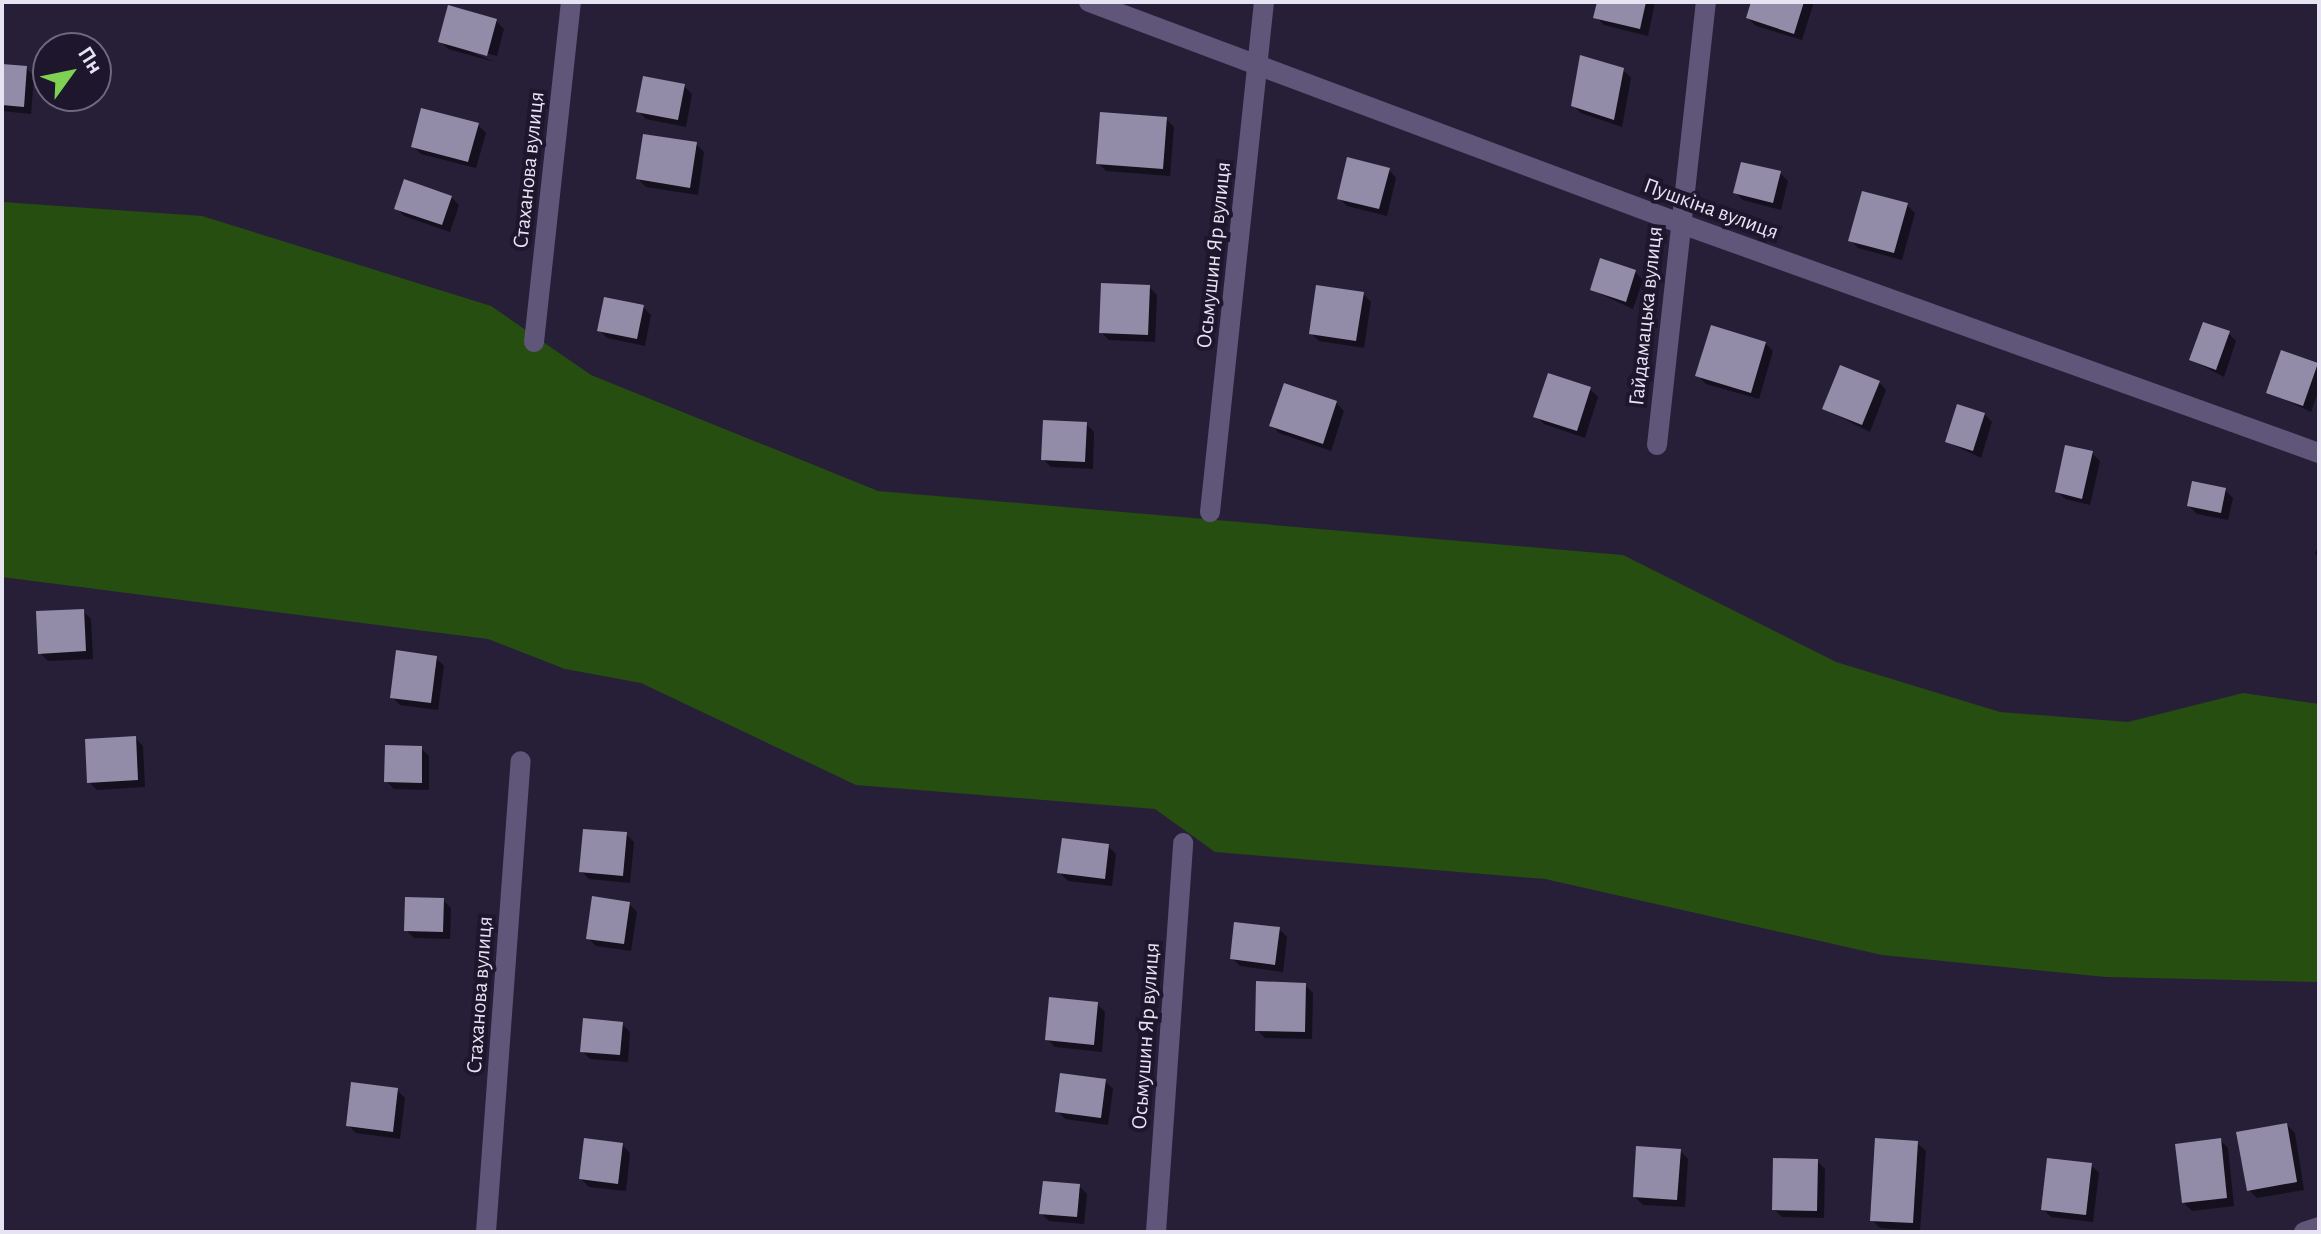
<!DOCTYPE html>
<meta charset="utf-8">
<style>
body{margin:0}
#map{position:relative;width:2321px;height:1234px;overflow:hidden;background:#261f37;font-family:"Alegreya Sans",sans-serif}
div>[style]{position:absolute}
.green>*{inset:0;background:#274e11}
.shadow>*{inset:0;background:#0007}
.building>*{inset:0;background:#938ca9}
.minor>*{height:20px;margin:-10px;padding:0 10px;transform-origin:10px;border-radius:10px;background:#60567a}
span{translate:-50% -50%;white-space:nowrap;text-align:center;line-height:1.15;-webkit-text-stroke:8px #1d162d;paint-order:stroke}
.street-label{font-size:22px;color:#e6e3f3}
.frame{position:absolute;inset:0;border:4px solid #e6e3f3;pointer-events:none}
.north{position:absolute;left:32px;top:32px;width:80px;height:80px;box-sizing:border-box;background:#1d162d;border:2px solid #6d687c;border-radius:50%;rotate:57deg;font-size:22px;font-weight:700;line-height:32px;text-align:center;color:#e6e3f3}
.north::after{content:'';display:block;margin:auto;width:28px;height:36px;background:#7ed153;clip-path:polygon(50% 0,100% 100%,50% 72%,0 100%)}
</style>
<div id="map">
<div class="green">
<div style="clip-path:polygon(2px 202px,202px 216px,491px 306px,591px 375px,878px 491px,1623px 555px,1836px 662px,2000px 712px,2128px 722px,2243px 693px,2319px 704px,2319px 982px,2106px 977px,1882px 955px,1545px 879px,1215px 852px,1155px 809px,856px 785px,641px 683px,565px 669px,488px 639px,2px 577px)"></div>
</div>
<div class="shadow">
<div style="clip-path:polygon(1599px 2px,1655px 2px,1648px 36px,1604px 25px,1596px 17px)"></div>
<div style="clip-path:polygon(1753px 2px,1814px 2px,1802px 40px,1756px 26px,1748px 18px)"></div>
<div style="clip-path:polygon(496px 21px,504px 29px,497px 56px,447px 42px,495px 62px,448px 49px,440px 41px)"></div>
<div style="clip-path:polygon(2px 66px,26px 68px,34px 76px,31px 114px,2px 111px)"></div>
<div style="clip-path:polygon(1623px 70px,1631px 78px,1622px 127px,1581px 113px,1573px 105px)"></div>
<div style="clip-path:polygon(684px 86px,692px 94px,686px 127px,646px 119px,638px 111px)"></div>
<div style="clip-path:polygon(1166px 119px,1174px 127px,1170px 176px,1106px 171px,1098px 163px)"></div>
<div style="clip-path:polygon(478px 125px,486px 133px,476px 168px,421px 154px,413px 146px)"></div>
<div style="clip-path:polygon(696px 144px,704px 152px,698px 195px,646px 187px,638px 179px)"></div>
<div style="clip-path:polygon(1389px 170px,1396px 178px,1387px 216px,1347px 206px,1339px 198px)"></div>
<div style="clip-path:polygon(1780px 173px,1788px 181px,1781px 210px,1743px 200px,1735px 192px)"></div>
<div style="clip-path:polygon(451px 197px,459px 205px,450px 232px,404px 216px,396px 208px)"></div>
<div style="clip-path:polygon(1907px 205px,1915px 213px,1902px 260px,1858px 248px,1850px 240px)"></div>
<div style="clip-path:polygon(1635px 272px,1643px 280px,1633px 309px,1592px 290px)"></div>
<div style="clip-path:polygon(1149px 287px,1157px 295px,1155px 342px,1109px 340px,1101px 332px)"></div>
<div style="clip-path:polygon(1363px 294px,1371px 302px,1364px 348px,1319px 341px,1311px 333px)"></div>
<div style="clip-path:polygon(643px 307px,651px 315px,645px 346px,607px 338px,599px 330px)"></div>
<div style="clip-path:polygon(2228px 333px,2236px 341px,2224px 377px,2191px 360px)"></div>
<div style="clip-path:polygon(1765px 343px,1773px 351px,1759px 399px,1706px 384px,1698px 376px)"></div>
<div style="clip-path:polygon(2317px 364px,2319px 389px,2311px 412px,2268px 392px)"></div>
<div style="clip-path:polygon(1879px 382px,1886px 390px,1870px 432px,1824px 409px)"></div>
<div style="clip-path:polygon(1590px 389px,1598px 397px,1585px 438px,1544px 424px,1536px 416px)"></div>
<div style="clip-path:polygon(1336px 403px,1344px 411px,1331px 451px,1279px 433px,1272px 425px)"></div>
<div style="clip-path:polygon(1984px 414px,1992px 422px,1981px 458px,1947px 442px)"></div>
<div style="clip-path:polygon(1086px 424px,1094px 432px,1093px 469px,1051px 467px,1043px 459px)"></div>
<div style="clip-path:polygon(2092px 453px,2100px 461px,2090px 505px,2065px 499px,2057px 491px)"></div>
<div style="clip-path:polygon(2225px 490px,2233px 498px,2228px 520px,2197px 514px,2189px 506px)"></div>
<div style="clip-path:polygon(2319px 542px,2319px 558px,2315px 554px)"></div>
<div style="clip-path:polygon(83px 611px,91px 619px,93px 659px,48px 661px,40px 653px)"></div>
<div style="clip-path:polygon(436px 658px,444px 666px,438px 710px,400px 705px,392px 697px)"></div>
<div style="clip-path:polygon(135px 738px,143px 746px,145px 787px,97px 790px,89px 782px)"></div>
<div style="clip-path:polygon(421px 748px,429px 756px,429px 790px,394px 789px,386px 781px)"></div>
<div style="clip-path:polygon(626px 834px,634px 842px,630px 883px,589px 879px,581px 871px)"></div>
<div style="clip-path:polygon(1108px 846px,1116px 854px,1112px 886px,1068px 881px,1060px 873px)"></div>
<div style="clip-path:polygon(443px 900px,451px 908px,450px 939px,414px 938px,406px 930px)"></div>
<div style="clip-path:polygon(629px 904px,637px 912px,631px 951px,596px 946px,588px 938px)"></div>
<div style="clip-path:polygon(1279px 929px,1287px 937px,1283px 972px,1240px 966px,1232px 958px)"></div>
<div style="clip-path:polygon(1305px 985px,1313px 993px,1312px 1039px,1265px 1038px,1257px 1030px)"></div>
<div style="clip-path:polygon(1097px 1004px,1105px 1012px,1102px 1052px,1055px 1047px,1047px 1039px)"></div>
<div style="clip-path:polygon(622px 1024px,630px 1032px,628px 1062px,590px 1059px,582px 1051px)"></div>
<div style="clip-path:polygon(1105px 1081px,1113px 1089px,1108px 1125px,1065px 1119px,1057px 1111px)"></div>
<div style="clip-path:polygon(397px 1090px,405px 1098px,400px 1139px,356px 1133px,348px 1125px)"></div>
<div style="clip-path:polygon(2287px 1125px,2295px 1133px,2304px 1190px,2257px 1198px,2249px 1190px)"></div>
<div style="clip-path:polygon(2220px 1140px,2228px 1148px,2234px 1206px,2192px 1211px,2184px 1203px)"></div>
<div style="clip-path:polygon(1917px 1143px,1926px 1151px,1920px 1231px,1880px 1228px,1872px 1220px)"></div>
<div style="clip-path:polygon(622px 1145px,630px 1153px,626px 1191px,589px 1187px,581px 1179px)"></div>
<div style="clip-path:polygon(1680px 1151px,1688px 1159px,1685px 1207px,1643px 1205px,1635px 1197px)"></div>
<div style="clip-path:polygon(1817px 1161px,1825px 1169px,1824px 1218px,1782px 1217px,1774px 1209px)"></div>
<div style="clip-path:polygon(2091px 1165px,2099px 1173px,2093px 1222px,2051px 1217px,2043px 1209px)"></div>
<div style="clip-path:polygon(1079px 1186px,1087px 1194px,1084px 1224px,1049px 1221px,1041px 1213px)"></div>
</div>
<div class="building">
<div style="clip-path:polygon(1597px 2px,1646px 2px,1640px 29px,1593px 18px)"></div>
<div style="clip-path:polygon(1751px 2px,1804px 2px,1794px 34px,1746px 18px)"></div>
<div style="clip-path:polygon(448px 5px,497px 19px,487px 56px,438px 42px)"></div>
<div style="clip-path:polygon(1580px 55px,1624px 68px,1614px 120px,1571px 106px)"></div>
<div style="clip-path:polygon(2px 64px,27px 66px,24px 107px,2px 105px)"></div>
<div style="clip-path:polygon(643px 76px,685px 84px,678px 120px,636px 112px)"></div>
<div style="clip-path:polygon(421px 108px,479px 123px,468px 162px,411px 147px)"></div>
<div style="clip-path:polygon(1100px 112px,1167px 117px,1163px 169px,1096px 164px)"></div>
<div style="clip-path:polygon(643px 134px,697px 142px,690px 188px,636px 179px)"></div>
<div style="clip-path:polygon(1347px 157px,1390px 168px,1379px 209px,1337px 199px)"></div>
<div style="clip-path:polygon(1741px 162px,1781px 171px,1773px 203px,1733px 193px)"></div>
<div style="clip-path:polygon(404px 179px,452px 196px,442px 225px,394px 209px)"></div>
<div style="clip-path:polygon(1862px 191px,1908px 203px,1894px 253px,1848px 241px)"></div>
<div style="clip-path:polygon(1600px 258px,1636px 270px,1626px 302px,1590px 290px)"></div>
<div style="clip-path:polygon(1101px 283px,1150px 285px,1148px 335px,1099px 333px)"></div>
<div style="clip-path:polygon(1316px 285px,1364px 292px,1356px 341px,1309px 334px)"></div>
<div style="clip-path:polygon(604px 297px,644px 305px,637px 339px,597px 331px)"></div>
<div style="clip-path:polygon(2203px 322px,2230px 331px,2216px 370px,2189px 360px)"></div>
<div style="clip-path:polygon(1711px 325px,1766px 342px,1751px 393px,1695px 376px)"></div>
<div style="clip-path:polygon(2281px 350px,2318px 363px,2303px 406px,2266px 393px)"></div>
<div style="clip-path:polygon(1840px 365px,1880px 381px,1862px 425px,1822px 409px)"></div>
<div style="clip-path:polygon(1548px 373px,1591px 387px,1577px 431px,1533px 417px)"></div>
<div style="clip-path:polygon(1284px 383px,1337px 401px,1323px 444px,1269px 426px)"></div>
<div style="clip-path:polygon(1957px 404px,1985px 413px,1973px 451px,1945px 442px)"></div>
<div style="clip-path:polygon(1043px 420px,1087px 422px,1085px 462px,1041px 460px)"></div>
<div style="clip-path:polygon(2065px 445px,2093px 451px,2082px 499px,2055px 492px)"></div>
<div style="clip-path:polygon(2192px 481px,2226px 488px,2221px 513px,2187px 506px)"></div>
<div style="clip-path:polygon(84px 609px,86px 651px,38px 654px,36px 611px)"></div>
<div style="clip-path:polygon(396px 650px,437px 656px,431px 703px,390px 698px)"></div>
<div style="clip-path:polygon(136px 736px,138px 780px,87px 783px,85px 739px)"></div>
<div style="clip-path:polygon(385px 745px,422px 746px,422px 783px,384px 782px)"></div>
<div style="clip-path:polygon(583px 829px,627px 832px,623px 876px,579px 872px)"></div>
<div style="clip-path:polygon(1062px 838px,1109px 844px,1105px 879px,1057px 873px)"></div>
<div style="clip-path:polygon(592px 896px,630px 902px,624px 944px,586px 939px)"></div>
<div style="clip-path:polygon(405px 897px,444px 898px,443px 932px,404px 931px)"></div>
<div style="clip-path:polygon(1234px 922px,1280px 927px,1275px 965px,1230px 959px)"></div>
<div style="clip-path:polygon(1256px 981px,1306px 983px,1305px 1032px,1255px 1031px)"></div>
<div style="clip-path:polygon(1049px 997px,1098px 1002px,1094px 1045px,1045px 1040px)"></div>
<div style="clip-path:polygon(583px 1018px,623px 1022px,620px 1055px,580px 1052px)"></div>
<div style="clip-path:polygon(1060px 1073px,1106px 1079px,1101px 1118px,1055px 1112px)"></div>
<div style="clip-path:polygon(351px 1082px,398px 1088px,393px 1132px,346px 1126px)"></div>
<div style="clip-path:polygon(2287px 1123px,2297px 1182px,2247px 1191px,2236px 1132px)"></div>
<div style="clip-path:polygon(584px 1138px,623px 1143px,618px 1184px,579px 1179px)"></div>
<div style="clip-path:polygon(1875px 1138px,1918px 1141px,1913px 1223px,1870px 1221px)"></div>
<div style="clip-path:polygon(2221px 1138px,2227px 1198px,2182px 1203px,2175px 1144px)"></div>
<div style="clip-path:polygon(1636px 1146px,1681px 1149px,1677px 1200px,1633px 1197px)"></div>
<div style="clip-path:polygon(1773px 1158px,1818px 1159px,1817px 1211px,1772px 1210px)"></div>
<div style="clip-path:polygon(2047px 1158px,2092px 1163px,2086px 1215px,2041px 1210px)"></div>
<div style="clip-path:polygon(1043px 1181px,1080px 1184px,1077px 1217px,1039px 1214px)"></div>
</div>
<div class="minor">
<div style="left:1089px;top:2px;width:630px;rotate:20.53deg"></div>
<div style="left:1679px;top:223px;width:680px;rotate:19.77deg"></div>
<div style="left:534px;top:342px;width:342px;rotate:-83.8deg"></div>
<div style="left:1657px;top:445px;width:446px;rotate:-83.7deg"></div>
<div style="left:1210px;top:512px;width:513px;rotate:-83.96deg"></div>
<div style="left:486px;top:1232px;width:472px;rotate:-85.8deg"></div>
<div style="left:1156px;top:1232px;width:390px;rotate:-86deg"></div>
<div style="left:2304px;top:1232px;width:16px;rotate:-18deg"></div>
</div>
<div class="street-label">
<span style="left:529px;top:170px;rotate:-84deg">Стаханова вулиця</span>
<span style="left:1711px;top:209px;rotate:20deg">Пушкіна вулиця</span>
<span style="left:1214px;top:255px;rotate:-84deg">Осьмушин Яр вулиця</span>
<span style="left:1646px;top:316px;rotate:-84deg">Гайдамацька вулиця</span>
<span style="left:480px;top:995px;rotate:-86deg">Стаханова вулиця</span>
<span style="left:1146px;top:1036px;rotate:-86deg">Осьмушин Яр вулиця</span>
</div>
<div class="frame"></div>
<div class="north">Пн</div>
</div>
